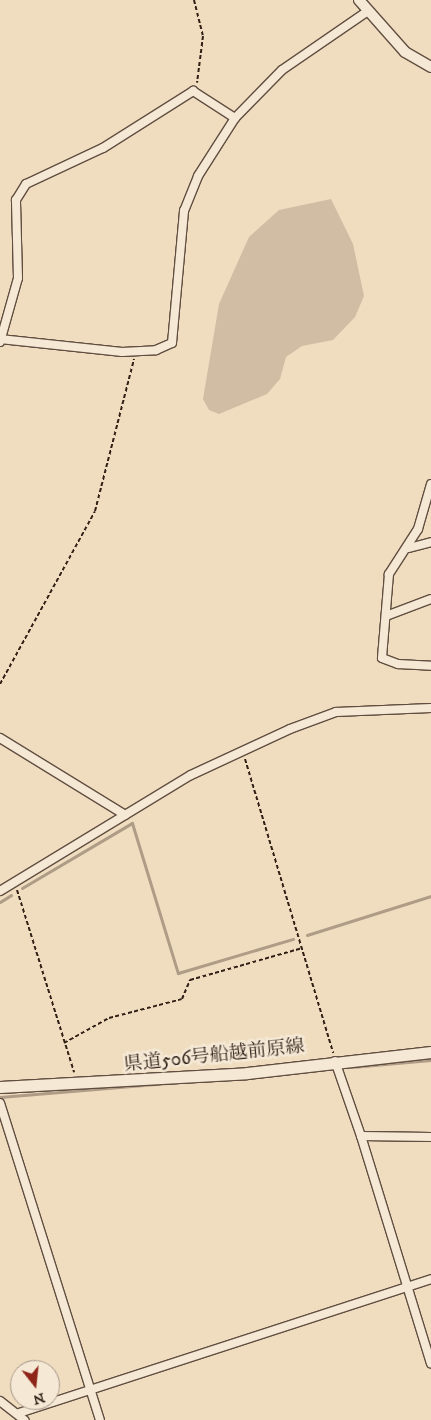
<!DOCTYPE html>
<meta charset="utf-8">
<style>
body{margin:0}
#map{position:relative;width:431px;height:1420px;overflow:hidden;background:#f0ddc0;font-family:"IM FELL DW Pica","Noto Serif JP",serif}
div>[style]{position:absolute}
.green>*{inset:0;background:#d0bda3}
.stream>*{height:3px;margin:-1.5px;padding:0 1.5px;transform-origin:1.5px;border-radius:1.5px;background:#af9c86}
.path>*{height:2px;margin-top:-1px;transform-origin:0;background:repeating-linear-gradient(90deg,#311f16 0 4px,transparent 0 6.5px)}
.roads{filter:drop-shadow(1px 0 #614e40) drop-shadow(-1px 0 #614e40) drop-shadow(0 1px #614e40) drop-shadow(0 -1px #614e40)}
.minor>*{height:8px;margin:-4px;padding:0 4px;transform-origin:4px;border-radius:4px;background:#f5e9d6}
.tertiary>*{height:10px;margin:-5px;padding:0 5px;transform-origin:5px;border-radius:5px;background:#f5e9d6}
.secondary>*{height:11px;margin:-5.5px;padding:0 5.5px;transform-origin:5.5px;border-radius:5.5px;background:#f5e9d6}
span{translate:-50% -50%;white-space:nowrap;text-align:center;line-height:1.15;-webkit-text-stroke:5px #f5e9d6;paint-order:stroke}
.street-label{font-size:19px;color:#311f16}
.north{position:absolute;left:10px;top:1360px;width:50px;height:50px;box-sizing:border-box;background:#f5e9d6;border:1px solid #a79889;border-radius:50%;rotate:164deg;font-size:14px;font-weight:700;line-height:20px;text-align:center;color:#311f16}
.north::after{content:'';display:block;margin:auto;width:18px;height:22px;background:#8f2418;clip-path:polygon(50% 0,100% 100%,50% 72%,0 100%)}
</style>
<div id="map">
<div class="green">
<div style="clip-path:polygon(331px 199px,353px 244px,364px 296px,355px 317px,333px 340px,302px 346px,286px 357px,280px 379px,267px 394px,219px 414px,209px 410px,203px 399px,219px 304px,249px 237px,279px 210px)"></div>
</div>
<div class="stream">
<div style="left:22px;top:888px;width:128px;rotate:-30.6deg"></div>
<div style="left:132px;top:823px;width:157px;rotate:73deg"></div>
<div style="left:178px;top:973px;width:120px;rotate:-16.5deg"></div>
<div style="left:0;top:902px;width:13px;rotate:-32deg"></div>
<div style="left:307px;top:935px;width:130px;rotate:-17.5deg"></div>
<div style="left:352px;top:1067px;width:79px;rotate:-5.1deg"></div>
<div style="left:0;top:1097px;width:180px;rotate:-4.8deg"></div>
</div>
<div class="path">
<div style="left:194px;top:0;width:37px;rotate:76deg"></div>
<div style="left:203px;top:36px;width:47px;rotate:97.3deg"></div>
<div style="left:0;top:684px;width:197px;rotate:-61.2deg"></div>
<div style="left:95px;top:511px;width:157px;rotate:-75.6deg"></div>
<div style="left:245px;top:759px;width:307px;rotate:73.3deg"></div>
<div style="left:17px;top:890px;width:191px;rotate:72.6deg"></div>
<div style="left:64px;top:1043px;width:51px;rotate:-29.1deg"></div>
<div style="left:109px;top:1018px;width:75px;rotate:-14.6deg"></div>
<div style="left:182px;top:999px;width:21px;rotate:-67deg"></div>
<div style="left:190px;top:980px;width:116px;rotate:-15.9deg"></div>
</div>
<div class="roads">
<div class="minor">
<div style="left:0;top:339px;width:123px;rotate:6.1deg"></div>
<div style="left:122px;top:352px;width:34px;rotate:-3deg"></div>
<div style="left:156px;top:350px;width:17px;rotate:-24deg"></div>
<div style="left:172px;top:343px;width:133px;rotate:-84.8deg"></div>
<div style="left:184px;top:211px;width:38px;rotate:-68deg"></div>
<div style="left:198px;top:176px;width:69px;rotate:-57.5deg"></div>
<div style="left:235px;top:118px;width:67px;rotate:-45.6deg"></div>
<div style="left:282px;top:70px;width:104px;rotate:-34.5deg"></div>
<div style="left:0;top:342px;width:66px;rotate:-74.3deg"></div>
<div style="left:18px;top:278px;width:78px;rotate:-91.5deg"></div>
<div style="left:16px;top:200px;width:19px;rotate:-58deg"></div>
<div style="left:26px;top:184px;width:85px;rotate:-25.1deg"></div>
<div style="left:103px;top:148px;width:107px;rotate:-32.3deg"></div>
<div style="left:193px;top:91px;width:50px;rotate:32.7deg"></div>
<div style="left:431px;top:484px;width:47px;rotate:106.1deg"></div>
<div style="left:418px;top:529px;width:54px;rotate:122.8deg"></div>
<div style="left:389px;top:574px;width:84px;rotate:94.8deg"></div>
<div style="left:382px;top:658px;width:17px;rotate:21deg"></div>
<div style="left:398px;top:664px;width:33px;rotate:3deg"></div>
<div style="left:409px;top:548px;width:23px;rotate:-15deg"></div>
<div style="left:386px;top:616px;width:48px;rotate:-20.7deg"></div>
<div style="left:0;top:738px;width:147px;rotate:31.6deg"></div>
<div style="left:0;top:891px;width:223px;rotate:-31.3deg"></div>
<div style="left:191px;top:775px;width:109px;rotate:-24.9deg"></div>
<div style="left:290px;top:729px;width:49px;rotate:-20.3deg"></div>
<div style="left:336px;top:712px;width:95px;rotate:-2.4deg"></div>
<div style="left:335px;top:1061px;width:79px;rotate:70.9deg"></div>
<div style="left:361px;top:1136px;width:70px;rotate:0.8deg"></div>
<div style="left:0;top:1103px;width:332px;rotate:72.5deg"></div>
<div style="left:361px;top:1136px;width:238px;rotate:72.9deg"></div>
<div style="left:0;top:1401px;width:31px;rotate:38deg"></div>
<div style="left:19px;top:1413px;width:433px;rotate:-18deg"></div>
</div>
<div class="tertiary">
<div style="left:359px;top:0;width:69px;rotate:48.5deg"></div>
<div style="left:405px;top:52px;width:30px;rotate:30deg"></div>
</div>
<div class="secondary">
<div style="left:0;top:1087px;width:247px;rotate:-3.2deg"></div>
<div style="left:247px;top:1073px;width:185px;rotate:-6.5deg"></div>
</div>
</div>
<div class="street-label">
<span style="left:214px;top:1056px;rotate:-6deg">県道506号船越前原線</span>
</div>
<div class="north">N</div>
</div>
